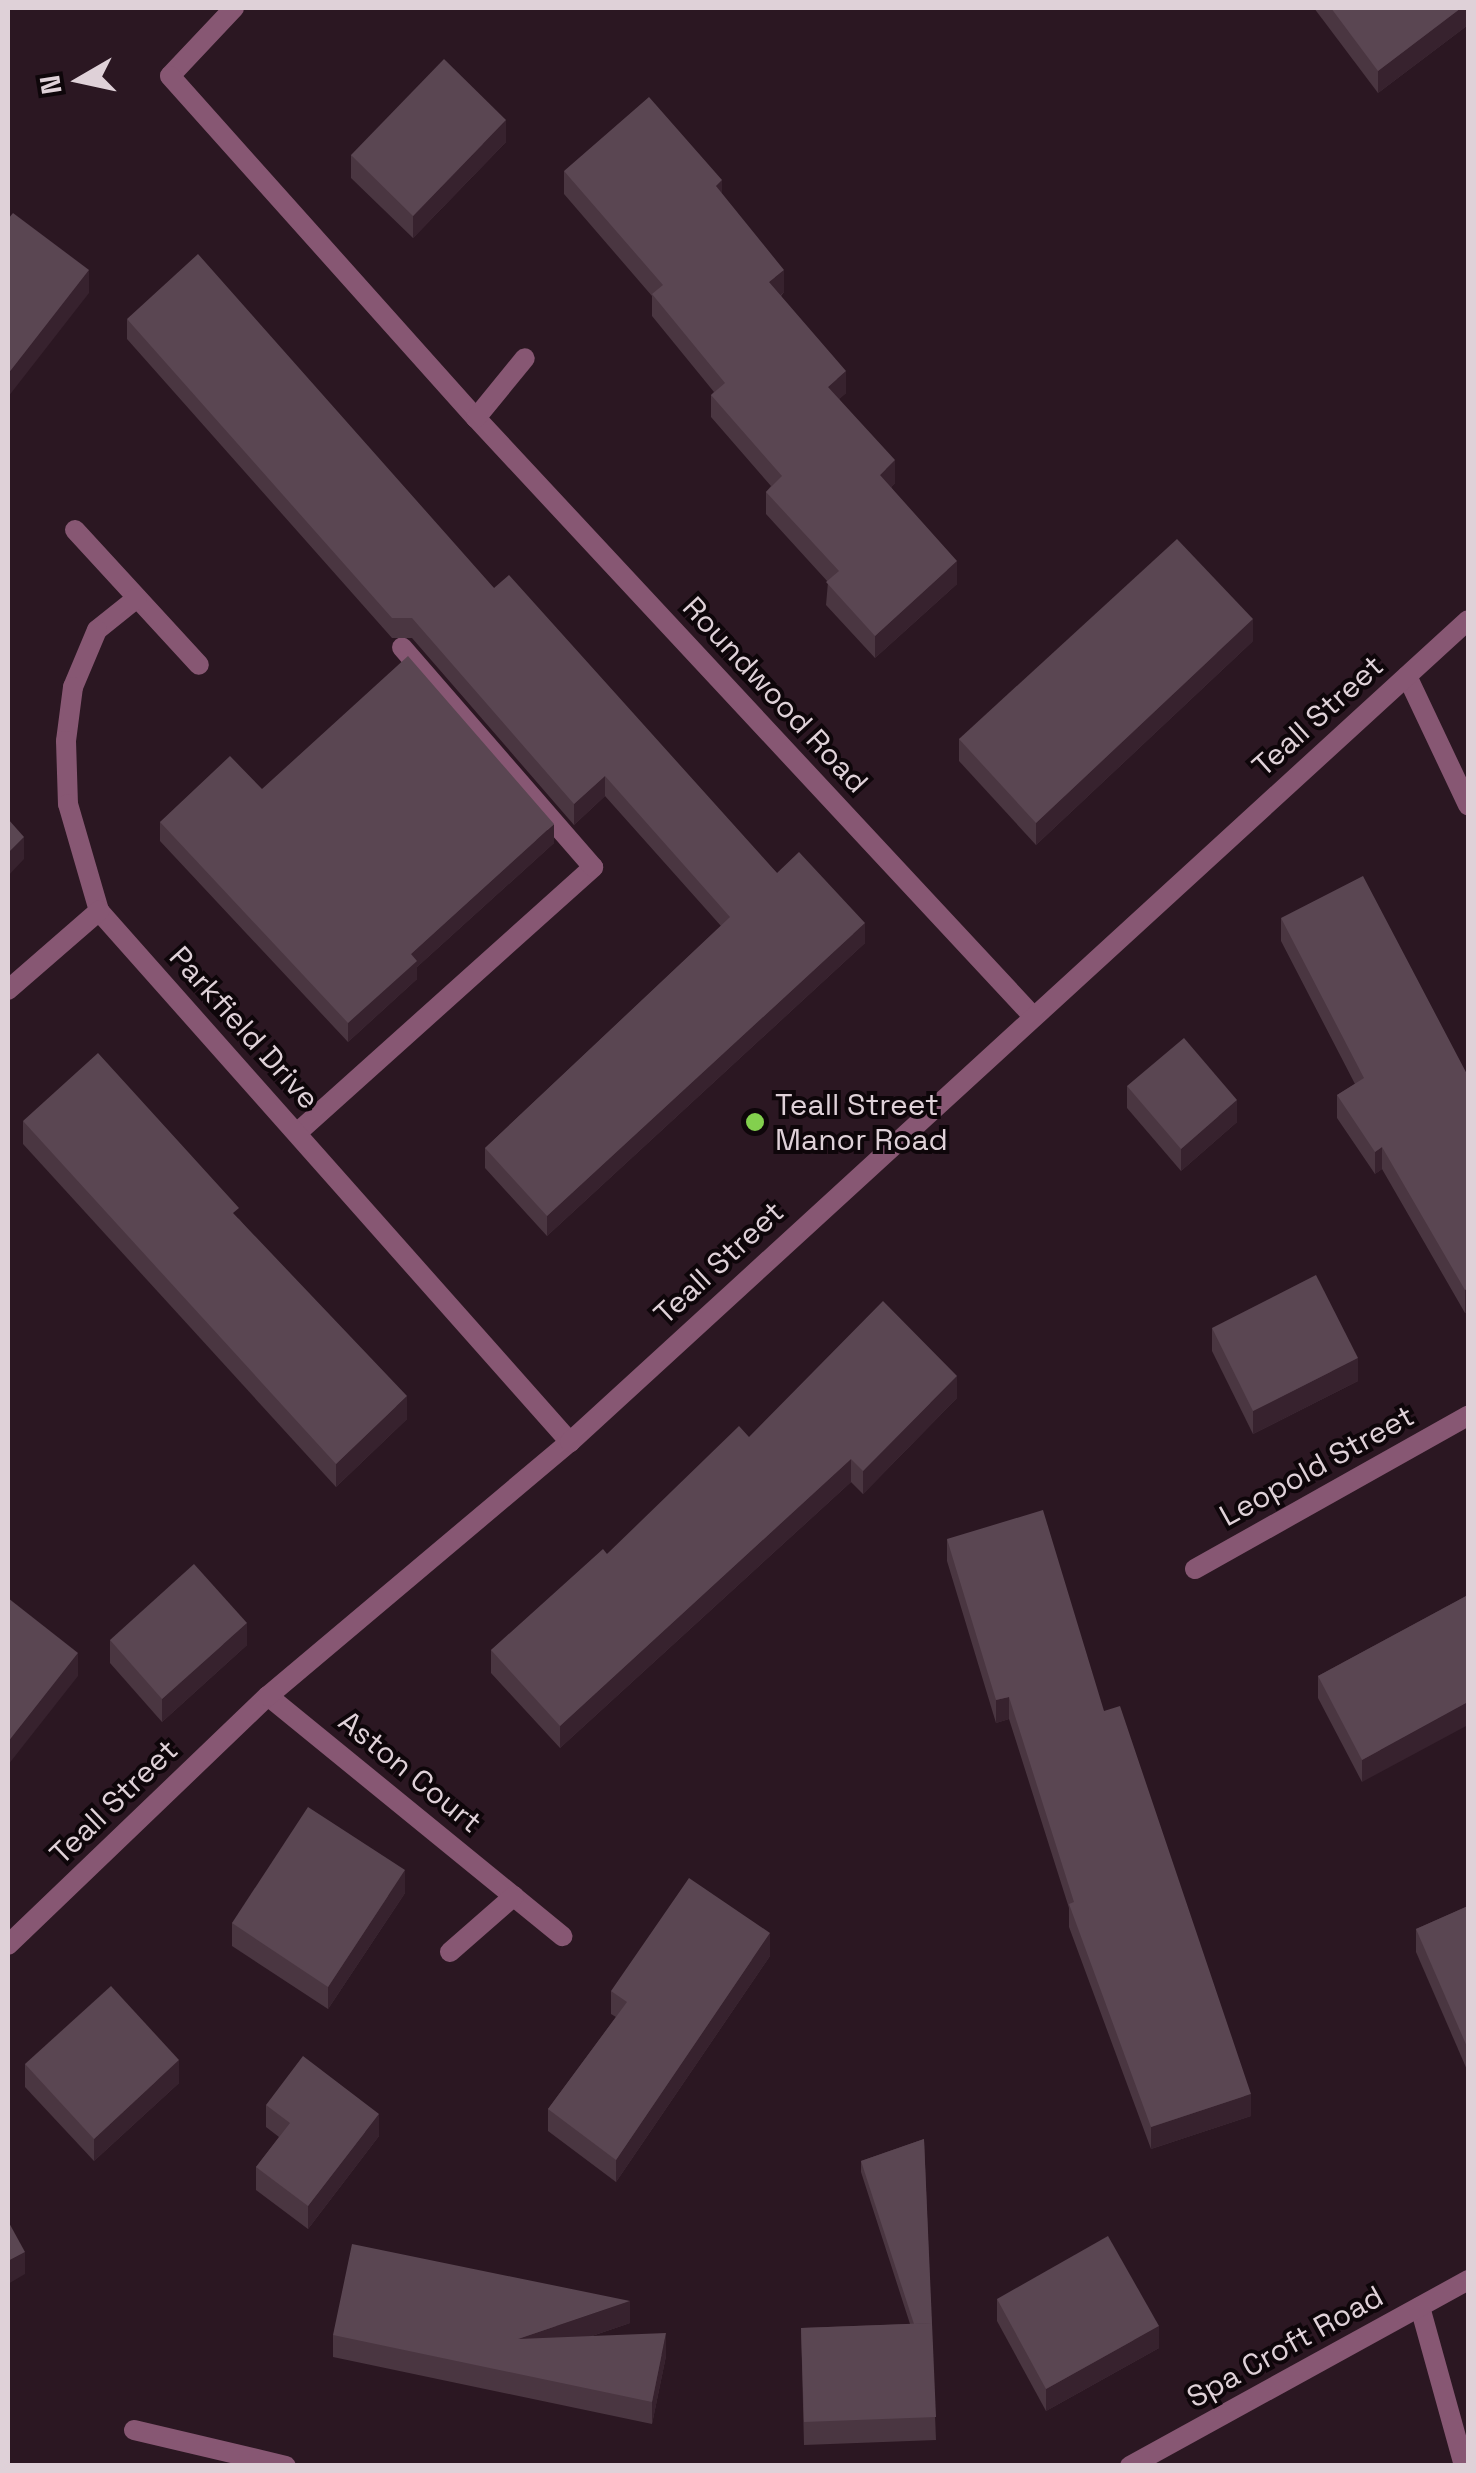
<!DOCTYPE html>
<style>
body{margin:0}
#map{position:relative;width:1476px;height:2473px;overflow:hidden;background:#2b1722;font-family:"Space Grotesk",sans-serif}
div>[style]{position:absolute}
.service>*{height:20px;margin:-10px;padding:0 10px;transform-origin:10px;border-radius:10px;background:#875773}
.minor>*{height:20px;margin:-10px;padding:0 10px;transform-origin:10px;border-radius:10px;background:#875773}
.tertiary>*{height:20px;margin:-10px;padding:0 10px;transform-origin:10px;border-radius:10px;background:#875773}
.wall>*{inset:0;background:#4a3641}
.shaded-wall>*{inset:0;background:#37222e}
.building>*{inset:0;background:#5a4652}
.dots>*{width:28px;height:28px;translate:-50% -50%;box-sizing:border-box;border:5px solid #0e060a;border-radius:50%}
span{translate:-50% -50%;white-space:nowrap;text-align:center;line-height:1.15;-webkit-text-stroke:8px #0e060a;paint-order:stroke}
.street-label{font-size:30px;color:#dfd1d8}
.poi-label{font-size:30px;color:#dfd1d8}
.left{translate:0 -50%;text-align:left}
.frame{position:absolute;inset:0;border:10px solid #dfd1d8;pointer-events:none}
.north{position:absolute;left:30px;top:30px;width:100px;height:100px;-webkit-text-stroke:8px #0e060a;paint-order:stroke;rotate:261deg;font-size:28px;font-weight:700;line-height:40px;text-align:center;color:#dfd1d8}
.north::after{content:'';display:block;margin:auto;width:35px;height:45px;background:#dfd1d8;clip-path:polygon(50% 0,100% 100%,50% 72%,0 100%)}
</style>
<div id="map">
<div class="service">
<div style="left:297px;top:1133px;width:398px;rotate:-41.9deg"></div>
<div style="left:593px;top:867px;width:291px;rotate:-131deg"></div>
</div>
<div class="minor">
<div style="left:234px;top:8px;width:93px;rotate:133.3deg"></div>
<div style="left:170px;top:76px;width:459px;rotate:48.2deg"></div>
<div style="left:476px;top:418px;width:814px;rotate:47.04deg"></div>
<div style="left:476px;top:418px;width:77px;rotate:-50.8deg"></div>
<div style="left:75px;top:530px;width:183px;rotate:47.4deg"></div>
<div style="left:137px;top:598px;width:51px;rotate:141.3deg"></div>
<div style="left:97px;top:630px;width:62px;rotate:112.8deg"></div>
<div style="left:73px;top:687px;width:54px;rotate:97.4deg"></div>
<div style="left:66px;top:741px;width:63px;rotate:88.2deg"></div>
<div style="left:68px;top:804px;width:111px;rotate:73.8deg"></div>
<div style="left:99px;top:911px;width:710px;rotate:48.43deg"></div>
<div style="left:1407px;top:676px;width:143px;rotate:64.7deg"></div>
<div style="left:8px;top:990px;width:121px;rotate:-41deg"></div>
<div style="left:1195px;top:1569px;width:313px;rotate:-29.3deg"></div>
<div style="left:268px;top:1696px;width:380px;rotate:39.2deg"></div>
<div style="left:450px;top:1952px;width:85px;rotate:-41.2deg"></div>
<div style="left:1420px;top:2307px;width:165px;rotate:74.5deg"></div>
<div style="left:134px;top:2430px;width:156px;rotate:13.3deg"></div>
<div style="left:1130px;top:2466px;width:386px;rotate:-28.8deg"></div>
</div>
<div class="tertiary">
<div style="left:8px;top:1945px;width:360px;rotate:-43.8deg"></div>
<div style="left:268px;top:1696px;width:395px;rotate:-40.1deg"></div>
<div style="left:570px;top:1442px;width:1217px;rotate:-42.47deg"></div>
</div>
<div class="wall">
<div style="clip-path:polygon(1314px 8px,1468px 8px,1468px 25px,1378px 93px)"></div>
<div style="clip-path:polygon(506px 142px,413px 238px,351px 178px,351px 155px)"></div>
<div style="clip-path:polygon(564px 171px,722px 194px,784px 292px,781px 296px,846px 393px,839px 399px,895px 483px,891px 487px,957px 584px,875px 658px,826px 605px,828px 582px,766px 514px,766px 492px,771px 486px,711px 417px,711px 395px,714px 392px,652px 316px,652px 296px,564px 194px)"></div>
<div style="clip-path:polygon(127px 319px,494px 588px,777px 873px,865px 943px,547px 1236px,485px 1168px,485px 1148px,721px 926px,605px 796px,574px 825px,412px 638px,392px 638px,127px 339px)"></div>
<div style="clip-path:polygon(1253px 641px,1036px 845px,959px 761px,959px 739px)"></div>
<div style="clip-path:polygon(262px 789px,554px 843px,417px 967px,417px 979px,348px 1042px,160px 841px,160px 822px)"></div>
<div style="clip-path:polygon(1281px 918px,1468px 1076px,1468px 1311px,1465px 1313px,1382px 1169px,1375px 1174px,1337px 1118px,1337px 1095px,1355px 1084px,1281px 941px)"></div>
<div style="clip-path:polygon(1127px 1086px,1237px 1122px,1181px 1171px,1127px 1108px)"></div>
<div style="clip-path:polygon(23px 1121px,239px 1219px,407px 1419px,336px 1487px,23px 1144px)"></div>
<div style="clip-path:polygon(1212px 1328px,1358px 1381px,1253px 1434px,1212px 1351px)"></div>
<div style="clip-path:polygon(957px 1398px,863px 1494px,851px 1482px,560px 1748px,491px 1673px,491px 1650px,749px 1437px)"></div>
<div style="clip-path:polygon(947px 1539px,1104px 1711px,1251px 2116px,1151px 2149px,1069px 1927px,1069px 1908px,1009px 1719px,996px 1723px,947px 1561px)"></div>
<div style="clip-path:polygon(1468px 1595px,1362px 1782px,1318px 1698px,1318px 1676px)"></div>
<div style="clip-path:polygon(110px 1640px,247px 1645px,162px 1722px,110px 1663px)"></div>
<div style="clip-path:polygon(405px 1893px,328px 2009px,232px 1946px,232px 1923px)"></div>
<div style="clip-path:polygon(1468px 1906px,1468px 2072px,1416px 1952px,1416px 1929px)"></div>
<div style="clip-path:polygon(770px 1956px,616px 2182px,548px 2131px,548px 2109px,616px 2017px,611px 2014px,611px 1991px)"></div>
<div style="clip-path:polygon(25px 2064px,179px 2083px,94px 2161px,25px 2087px)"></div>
<div style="clip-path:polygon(266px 2105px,379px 2136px,308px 2229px,256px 2190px,256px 2167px,279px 2137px,266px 2127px)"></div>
<div style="clip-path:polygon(924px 2139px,936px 2440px,804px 2445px,801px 2328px,910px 2324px,861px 2172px,861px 2161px)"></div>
<div style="clip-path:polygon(997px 2299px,1159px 2348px,1046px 2411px,997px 2321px)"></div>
<div style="clip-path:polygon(630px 2323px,592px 2336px,666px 2356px,652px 2424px,333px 2357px,333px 2335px)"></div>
</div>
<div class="shaded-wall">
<div style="clip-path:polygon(1461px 8px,1468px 8px,1468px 25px,1378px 93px,1378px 71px)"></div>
<div style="clip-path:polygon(506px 120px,506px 142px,413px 238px,413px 216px)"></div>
<div style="clip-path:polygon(722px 180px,722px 203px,716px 186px)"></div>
<div style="clip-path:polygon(89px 270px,89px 293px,8px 397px,8px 374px)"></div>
<div style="clip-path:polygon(784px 270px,784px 292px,769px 305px,769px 282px)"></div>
<div style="clip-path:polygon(846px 371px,846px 393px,828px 409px,828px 387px)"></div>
<div style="clip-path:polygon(895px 460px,895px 483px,880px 497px,880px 475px)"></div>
<div style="clip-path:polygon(957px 561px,957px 584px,875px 658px,875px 636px)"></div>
<div style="clip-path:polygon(1253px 619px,1253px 641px,1036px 845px,1036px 823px)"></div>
<div style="clip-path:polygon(605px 776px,605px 796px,574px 825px,574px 804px)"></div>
<div style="clip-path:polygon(554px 824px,554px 843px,417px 967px,417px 979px,348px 1042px,348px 1023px,411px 954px)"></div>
<div style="clip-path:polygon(24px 837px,24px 859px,8px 876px,8px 853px)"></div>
<div style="clip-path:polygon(865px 923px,865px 943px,547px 1236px,547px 1216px)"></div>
<div style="clip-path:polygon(1237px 1100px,1237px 1122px,1181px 1171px,1181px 1149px)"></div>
<div style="clip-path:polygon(1382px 1147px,1382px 1169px,1375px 1174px,1375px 1152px)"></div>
<div style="clip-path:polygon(1468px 1288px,1468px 1311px,1465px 1313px,1465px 1290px)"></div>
<div style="clip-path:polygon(1358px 1358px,1358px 1381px,1253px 1434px,1253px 1411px)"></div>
<div style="clip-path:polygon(957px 1376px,957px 1398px,863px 1494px,863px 1471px)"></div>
<div style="clip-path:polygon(407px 1396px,407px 1419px,336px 1487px,336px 1464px)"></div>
<div style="clip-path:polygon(851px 1459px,851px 1482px,560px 1748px,560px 1726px)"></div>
<div style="clip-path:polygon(247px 1623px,247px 1645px,162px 1722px,162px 1699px)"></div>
<div style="clip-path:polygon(78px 1653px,78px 1676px,8px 1765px,8px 1742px)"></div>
<div style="clip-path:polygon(1009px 1697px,1009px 1719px,996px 1723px,996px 1700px)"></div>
<div style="clip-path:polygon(1468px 1702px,1468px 1725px,1362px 1782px,1362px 1760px)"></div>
<div style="clip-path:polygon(405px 1870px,405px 1893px,328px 2009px,328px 1987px)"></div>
<div style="clip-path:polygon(770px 1933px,770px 1956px,616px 2182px,616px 2160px)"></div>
<div style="clip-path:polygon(179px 2060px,179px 2083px,94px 2161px,94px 2139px)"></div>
<div style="clip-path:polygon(1251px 2094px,1251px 2116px,1151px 2149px,1151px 2127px)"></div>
<div style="clip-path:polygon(379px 2114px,379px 2136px,308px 2229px,308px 2206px)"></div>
<div style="clip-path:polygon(25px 2252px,25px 2274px,8px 2284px,8px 2261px)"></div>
<div style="clip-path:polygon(630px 2301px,630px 2323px,518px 2361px,518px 2339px)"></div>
<div style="clip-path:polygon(1159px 2326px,1159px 2348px,1046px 2411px,1046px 2389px)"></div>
<div style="clip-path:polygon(666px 2333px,666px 2356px,652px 2424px,652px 2402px)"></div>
</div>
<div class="building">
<div style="clip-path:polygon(1331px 8px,1461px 8px,1378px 71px)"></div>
<div style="clip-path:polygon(444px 59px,506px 120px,413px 216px,351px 155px)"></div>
<div style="clip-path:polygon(649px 97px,722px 180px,716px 186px,784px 270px,769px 282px,846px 371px,828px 387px,895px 460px,880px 475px,957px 561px,875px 636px,826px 582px,839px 571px,766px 492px,782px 476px,711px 395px,725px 383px,652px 294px,663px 285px,564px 171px)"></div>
<div style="clip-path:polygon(13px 213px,89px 270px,8px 374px,8px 219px)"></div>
<div style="clip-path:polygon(198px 254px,494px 588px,509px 575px,777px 873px,799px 852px,865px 923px,547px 1216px,485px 1148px,730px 917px,605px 776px,574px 804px,412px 618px,392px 618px,127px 319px)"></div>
<div style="clip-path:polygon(1177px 539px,1253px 619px,1036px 823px,959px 739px)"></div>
<div style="clip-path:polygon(408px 656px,554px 824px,411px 954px,417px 961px,348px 1023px,160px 822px,230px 756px,262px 789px)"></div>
<div style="clip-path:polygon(8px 819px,24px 837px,8px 853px)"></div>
<div style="clip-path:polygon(1363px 876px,1468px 1076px,1468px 1288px,1465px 1290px,1382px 1147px,1375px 1152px,1337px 1095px,1364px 1078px,1281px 918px)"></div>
<div style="clip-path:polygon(1184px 1038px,1237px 1100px,1181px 1149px,1127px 1086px)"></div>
<div style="clip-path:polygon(98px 1053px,239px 1208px,233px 1213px,407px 1396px,336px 1464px,23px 1121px)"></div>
<div style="clip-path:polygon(1316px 1275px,1358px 1358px,1253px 1411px,1212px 1328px)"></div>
<div style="clip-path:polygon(883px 1301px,957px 1376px,863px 1471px,851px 1459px,560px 1726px,491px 1650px,603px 1549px,607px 1554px,739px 1426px,749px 1437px)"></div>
<div style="clip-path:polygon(1043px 1510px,1104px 1711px,1120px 1706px,1251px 2094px,1151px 2127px,1069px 1904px,1074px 1902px,1009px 1697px,996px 1700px,947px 1539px)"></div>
<div style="clip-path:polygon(194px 1564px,247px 1623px,162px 1699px,110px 1640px)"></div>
<div style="clip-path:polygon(1468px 1595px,1468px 1702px,1362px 1760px,1318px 1676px)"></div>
<div style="clip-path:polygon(8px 1598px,78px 1653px,8px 1742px)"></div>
<div style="clip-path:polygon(308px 1807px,405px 1870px,328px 1987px,232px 1923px)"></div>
<div style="clip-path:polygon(689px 1878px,770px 1933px,616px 2160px,548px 2109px,627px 2002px,611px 1991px)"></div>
<div style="clip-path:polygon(1468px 1906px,1468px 2049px,1416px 1929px)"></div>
<div style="clip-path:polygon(111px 1986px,179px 2060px,94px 2139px,25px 2064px)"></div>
<div style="clip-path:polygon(303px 2056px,379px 2114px,308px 2206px,256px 2167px,290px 2123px,266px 2105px)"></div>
<div style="clip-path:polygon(924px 2139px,932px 2323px,914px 2324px,861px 2161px)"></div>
<div style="clip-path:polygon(8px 2221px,25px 2252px,8px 2261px)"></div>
<div style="clip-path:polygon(1108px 2236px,1159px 2326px,1046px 2389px,997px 2299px)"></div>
<div style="clip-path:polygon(352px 2244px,630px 2301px,518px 2339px,666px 2333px,652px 2402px,333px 2335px)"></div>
<div style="clip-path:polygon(932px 2323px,936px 2417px,804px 2422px,801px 2328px)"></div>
</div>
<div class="dots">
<div style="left:755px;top:1122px;background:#83d04e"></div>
</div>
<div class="street-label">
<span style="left:775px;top:695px;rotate:47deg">Roundwood Road</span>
<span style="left:1318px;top:716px;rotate:-42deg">Teall Street</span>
<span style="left:244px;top:1028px;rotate:48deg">Parkfield Drive</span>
<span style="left:719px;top:1263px;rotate:-43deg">Teall Street</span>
<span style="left:1317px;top:1466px;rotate:-29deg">Leopold Street</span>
<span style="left:410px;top:1772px;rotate:39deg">Aston Court</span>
<span style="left:114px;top:1802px;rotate:-44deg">Teall Street</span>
<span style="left:1285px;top:2347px;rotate:-29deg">Spa Croft Road</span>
</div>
<div class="poi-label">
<span class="left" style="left:775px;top:1122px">Teall Street<br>Manor Road</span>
</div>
<div class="frame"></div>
<div class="north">N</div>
</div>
